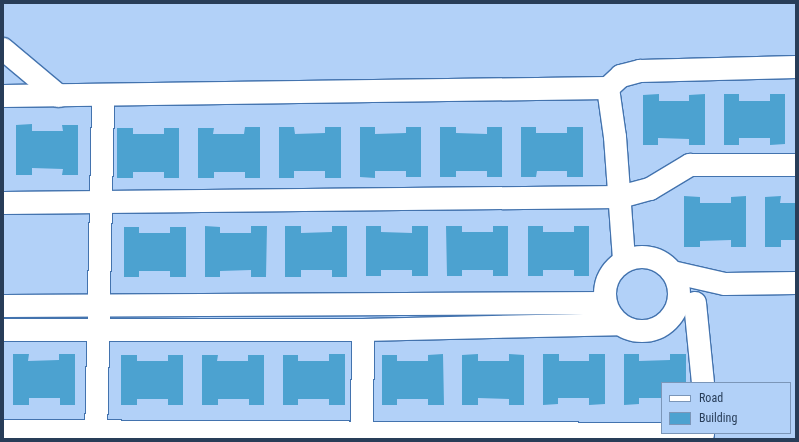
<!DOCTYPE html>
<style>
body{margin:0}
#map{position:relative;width:799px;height:442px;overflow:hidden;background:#b2d1f8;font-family:"Roboto Condensed",sans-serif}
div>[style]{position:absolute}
.building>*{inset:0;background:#4ca2d0}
.roads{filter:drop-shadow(1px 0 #4373ae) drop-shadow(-1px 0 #4373ae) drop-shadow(0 1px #4373ae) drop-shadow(0 -1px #4373ae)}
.minor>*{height:22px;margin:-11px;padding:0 11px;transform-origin:11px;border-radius:11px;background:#fff}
.minor>.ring{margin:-11px;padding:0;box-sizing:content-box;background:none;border:22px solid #fff;border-radius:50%}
span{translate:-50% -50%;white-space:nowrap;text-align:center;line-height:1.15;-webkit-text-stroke:3.5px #b2d1f8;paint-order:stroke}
.frame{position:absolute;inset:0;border:4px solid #283d58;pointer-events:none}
.legend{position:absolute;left:661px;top:382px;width:130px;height:52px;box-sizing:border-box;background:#b2d1f8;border:1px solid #7b96b8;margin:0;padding:5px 7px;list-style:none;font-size:12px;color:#283d58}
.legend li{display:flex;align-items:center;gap:8px;height:20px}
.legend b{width:20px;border:1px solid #7b96b8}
</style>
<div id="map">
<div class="building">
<div style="clip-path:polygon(659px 94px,659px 101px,689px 101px,689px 95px,705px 94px,705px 145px,689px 145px,689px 139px,658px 138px,658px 145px,643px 145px,643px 95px)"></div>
<div style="clip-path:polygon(724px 94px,739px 94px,739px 101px,770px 101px,770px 94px,785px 94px,785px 144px,770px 145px,770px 138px,739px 138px,739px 145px,724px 145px)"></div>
<div style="clip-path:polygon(32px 124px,32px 131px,63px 131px,62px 125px,78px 125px,78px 175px,62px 175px,63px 169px,32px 168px,32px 175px,16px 175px,16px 125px)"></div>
<div style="clip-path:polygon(245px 127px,260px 127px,260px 178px,245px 178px,245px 172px,214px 172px,214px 178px,198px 178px,198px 128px,214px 128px,213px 134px,244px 134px)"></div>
<div style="clip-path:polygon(279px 127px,294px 127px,295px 134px,325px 133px,325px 127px,341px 127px,341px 178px,325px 178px,325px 171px,294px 171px,294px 178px,279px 178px)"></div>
<div style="clip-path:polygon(360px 127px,375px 127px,375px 134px,406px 133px,406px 127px,421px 127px,421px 177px,406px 177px,406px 171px,375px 171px,375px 178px,360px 177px)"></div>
<div style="clip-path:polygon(440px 127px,456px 127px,456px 133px,487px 134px,487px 127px,502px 127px,502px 177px,487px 177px,487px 171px,456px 171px,456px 177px,440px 177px)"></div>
<div style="clip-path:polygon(521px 127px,536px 127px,536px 133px,567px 133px,567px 127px,583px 127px,583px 177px,567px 177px,567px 171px,537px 171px,536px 177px,521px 177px)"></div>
<div style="clip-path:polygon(117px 128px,133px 128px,133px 134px,164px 134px,164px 128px,179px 128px,179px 178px,164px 178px,164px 172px,133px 172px,133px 178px,117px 178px)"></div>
<div style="clip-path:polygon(684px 196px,700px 197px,700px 203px,731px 203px,731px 197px,746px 196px,746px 247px,731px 247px,731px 240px,700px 241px,700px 247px,684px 247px)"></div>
<div style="clip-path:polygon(781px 196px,780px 203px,796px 203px,796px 240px,781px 240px,781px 247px,765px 247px,765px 197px)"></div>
<div style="clip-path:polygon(205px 226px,220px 227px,220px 233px,251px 233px,251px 226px,267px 226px,266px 277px,251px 277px,251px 270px,220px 271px,220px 277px,205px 277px)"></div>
<div style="clip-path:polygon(285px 226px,301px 226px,301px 233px,332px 232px,332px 226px,347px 226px,347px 277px,332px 277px,332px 270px,301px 270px,301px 277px,285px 277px)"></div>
<div style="clip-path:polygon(366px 226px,381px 226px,381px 232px,412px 233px,412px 226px,428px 226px,428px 276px,412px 276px,412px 270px,381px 270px,381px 276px,366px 276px)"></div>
<div style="clip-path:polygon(446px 226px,462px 226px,462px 232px,493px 232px,493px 226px,508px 226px,508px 276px,493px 276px,493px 270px,462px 270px,462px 276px,447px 276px)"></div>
<div style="clip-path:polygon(528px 226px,543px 226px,543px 232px,574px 232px,574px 226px,589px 226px,589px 276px,574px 276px,574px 270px,543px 270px,543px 276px,528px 276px)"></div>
<div style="clip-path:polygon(124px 227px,139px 227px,139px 233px,170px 233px,170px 227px,186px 227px,186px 277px,170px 277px,170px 271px,139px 271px,139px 277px,124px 277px)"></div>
<div style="clip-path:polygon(13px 354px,29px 354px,28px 361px,59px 360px,59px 354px,75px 354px,75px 405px,60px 405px,60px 398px,29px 398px,29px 405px,13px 405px)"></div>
<div style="clip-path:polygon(329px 354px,345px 354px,345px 405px,329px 405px,329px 399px,298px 399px,298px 405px,283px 405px,283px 355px,298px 355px,298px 361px,329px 361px)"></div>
<div style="clip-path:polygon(443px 354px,444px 405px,428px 405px,428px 399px,397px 399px,397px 405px,382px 405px,382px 355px,397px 355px,397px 361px,428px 361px,428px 355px)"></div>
<div style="clip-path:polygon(478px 354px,478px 361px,509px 361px,509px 354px,524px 355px,524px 405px,509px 405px,509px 399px,478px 398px,478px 405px,462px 405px,462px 355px)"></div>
<div style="clip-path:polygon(543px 354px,559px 354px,559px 361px,589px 361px,589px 354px,605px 354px,605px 404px,589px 405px,589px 398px,558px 398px,558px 404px,543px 405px)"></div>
<div style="clip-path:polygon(624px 354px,639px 354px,639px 361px,670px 360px,670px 354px,686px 354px,686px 383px,662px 383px,662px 398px,639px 398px,639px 404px,624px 405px)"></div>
<div style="clip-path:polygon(121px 355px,137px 355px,137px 361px,168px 361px,168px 355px,183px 355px,183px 405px,168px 405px,168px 399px,137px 399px,137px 405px,121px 405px)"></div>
<div style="clip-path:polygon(202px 355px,218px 355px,217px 361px,248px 361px,248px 355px,264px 355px,264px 405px,249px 405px,249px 399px,218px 399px,218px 405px,202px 405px)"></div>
</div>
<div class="roads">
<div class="minor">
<div style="left:3px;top:49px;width:73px;rotate:40deg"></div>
<div style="left:608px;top:88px;width:49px;rotate:81.9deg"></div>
<div style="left:615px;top:137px;width:124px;rotate:85.8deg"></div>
<div style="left:3px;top:96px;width:605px;rotate:-0.76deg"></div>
<div style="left:608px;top:88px;width:18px;rotate:-43deg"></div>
<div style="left:621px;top:76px;width:20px;rotate:-15deg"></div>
<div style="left:640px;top:71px;width:156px;rotate:-1.5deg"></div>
<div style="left:3px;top:203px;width:617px;rotate:-0.56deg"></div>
<div style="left:620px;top:197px;width:31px;rotate:-15deg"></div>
<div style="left:650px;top:189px;width:47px;rotate:-31deg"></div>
<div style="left:690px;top:165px;width:106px"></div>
<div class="ring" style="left:605px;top:257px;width:52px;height:52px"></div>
<div style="left:672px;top:272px;width:54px;rotate:12.8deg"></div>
<div style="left:725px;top:284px;width:71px;rotate:-0.8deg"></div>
<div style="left:695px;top:303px;width:80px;rotate:84.3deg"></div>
<div style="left:3px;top:306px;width:602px;rotate:-0.29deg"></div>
<div style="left:3px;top:330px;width:360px"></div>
<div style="left:363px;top:330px;width:256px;rotate:-1.3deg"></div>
<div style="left:3px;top:431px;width:700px;rotate:0.25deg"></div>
<div style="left:96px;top:439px;width:343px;rotate:-88.8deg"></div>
<div style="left:362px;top:439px;width:109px;rotate:-89.5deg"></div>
</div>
</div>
<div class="frame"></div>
<ul class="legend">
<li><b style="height:5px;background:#fff"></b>Road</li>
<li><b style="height:11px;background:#4ca2d0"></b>Building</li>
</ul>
</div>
